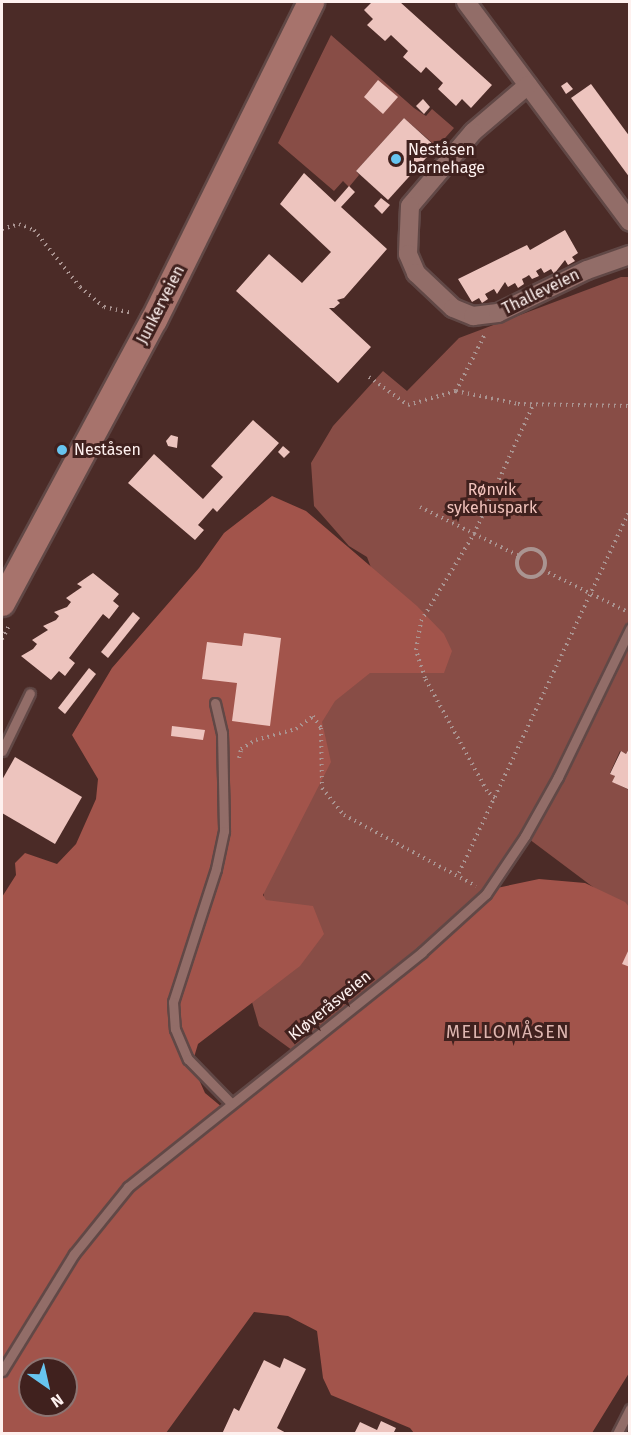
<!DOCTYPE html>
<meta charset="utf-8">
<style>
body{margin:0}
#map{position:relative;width:631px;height:1435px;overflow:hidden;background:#4b2b27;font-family:"Fira Sans",sans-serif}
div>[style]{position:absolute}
.green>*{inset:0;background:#884d46}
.forest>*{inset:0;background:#a2544b}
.building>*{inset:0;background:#edc4be}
.path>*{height:4px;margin-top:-2px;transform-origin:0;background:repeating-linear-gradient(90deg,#aa9491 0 1.5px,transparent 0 6px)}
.path>.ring{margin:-2px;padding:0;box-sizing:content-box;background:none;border:4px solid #aa9491;border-radius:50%}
.roads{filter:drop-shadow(2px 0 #614846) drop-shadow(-2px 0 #614846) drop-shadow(0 2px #614846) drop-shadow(0 -2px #614846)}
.lane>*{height:9px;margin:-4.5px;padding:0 4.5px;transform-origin:4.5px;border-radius:4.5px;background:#926d68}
.street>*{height:18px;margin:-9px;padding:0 9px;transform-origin:9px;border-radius:9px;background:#926d68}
.secondary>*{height:26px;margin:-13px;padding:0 13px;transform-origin:13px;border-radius:13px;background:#a7736c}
.dots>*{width:16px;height:16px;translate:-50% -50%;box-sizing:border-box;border:3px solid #40211e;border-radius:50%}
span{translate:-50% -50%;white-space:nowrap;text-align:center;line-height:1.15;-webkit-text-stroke:6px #40211e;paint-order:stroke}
.poi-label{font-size:16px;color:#fef1ef}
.left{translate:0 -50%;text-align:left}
.street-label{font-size:16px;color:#fef1ef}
.park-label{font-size:16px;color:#f3c4bd}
.neighbourhood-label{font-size:18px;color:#deb6b0;letter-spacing:1.5px}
.frame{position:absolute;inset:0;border:3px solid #fef1ef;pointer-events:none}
.north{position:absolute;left:18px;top:1357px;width:60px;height:60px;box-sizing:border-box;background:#40211e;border:2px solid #8c7472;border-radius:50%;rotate:146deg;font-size:16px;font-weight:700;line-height:24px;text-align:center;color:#fef1ef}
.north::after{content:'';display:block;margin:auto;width:21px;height:27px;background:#67c4ef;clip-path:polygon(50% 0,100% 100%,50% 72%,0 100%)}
</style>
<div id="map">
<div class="green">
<div style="clip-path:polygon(331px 35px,414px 108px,426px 116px,432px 109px,454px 128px,437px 147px,404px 118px,356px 171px,359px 175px,349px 187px,343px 181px,334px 191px,278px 143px)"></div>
<div style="clip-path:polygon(621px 277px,629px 277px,630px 747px,626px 754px,620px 751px,610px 773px,615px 776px,613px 782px,629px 790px,629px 914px,525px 836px,486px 893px,296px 1053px,259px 1026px,243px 971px,264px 898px,263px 858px,376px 581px,367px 557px,349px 546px,314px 506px,311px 463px,333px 426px,383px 371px,407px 391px,459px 338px)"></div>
</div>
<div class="forest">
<div style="clip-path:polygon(evenodd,272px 496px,306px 511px,417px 606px,444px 634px,452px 651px,444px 673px,370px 673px,335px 701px,322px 722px,331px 762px,263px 895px,266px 900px,313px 906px,324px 934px,300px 966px,198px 1044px,192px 1064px,205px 1093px,223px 1108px,434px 936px,457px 912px,492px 889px,539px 879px,585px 883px,625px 902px,630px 908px,629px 1373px,592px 1433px,414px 1433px,410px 1428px,331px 1395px,323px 1378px,317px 1331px,288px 1316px,254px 1312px,166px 1433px,2px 1434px,2px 897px,16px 875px,15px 863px,25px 853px,57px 864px,76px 844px,96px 799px,98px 779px,72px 735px,112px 668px,199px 568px,224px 533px,272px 496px,30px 1369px,66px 1369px,66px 1405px,30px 1405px,30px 1369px)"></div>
</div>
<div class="building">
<div style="clip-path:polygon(372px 2px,400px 2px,492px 85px,471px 108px,462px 99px,456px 106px,438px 89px,443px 83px,426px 67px,421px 73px,403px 57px,408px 51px,391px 35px,385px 41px,367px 25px,373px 19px,364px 10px)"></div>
<div style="clip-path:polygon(378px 80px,398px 97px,383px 114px,364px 97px)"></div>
<div style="clip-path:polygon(567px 82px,573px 89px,566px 94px,561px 86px)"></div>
<div style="clip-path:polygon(591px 84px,630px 137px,630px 178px,571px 98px)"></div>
<div style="clip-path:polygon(423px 99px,430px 107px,424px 114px,416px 106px)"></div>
<div style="clip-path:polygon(404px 118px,436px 147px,388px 200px,356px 171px)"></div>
<div style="clip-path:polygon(304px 173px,335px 202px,349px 186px,355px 192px,341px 207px,387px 249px,344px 298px,337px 300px,340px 303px,334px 308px,329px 308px,371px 347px,338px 383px,236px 291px,269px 254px,302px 283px,331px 252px,280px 204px)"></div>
<div style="clip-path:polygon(381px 198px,390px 205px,382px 214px,374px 206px)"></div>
<div style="clip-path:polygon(565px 230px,578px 253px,572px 257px,575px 261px,568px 265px,565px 260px,554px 274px,551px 269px,544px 273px,541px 268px,536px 271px,539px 276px,532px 279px,529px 275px,526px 277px,522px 279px,524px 284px,518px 288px,515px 283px,508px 287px,505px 282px,497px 294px,494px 289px,485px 294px,488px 299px,482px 303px,479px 298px,472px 302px,458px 279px,527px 245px,530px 250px)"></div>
<div style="clip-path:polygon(253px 420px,279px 443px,217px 512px,213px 508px,198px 525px,204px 530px,195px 540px,128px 483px,154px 454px,203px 499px,223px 477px,211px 466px)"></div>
<div style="clip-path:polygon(171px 435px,178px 437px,177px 448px,168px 446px,166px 441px)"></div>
<div style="clip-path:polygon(283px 446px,290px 452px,284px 458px,278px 452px)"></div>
<div style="clip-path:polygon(93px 573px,119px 594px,113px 601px,119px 606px,109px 619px,103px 614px,69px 658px,75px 663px,65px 676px,59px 671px,51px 680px,21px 656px,33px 649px,37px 644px,32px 640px,48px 630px,43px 626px,56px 620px,59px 616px,54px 612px,67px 607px,71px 602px,66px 598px,82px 587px,77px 584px)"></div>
<div style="clip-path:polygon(133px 612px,140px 618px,108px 658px,101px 652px)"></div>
<div style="clip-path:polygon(244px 633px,281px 638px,270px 726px,232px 721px,237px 683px,202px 679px,207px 642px,242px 646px)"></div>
<div style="clip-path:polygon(89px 668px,96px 674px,65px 714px,58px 708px)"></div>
<div style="clip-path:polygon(172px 726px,205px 730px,203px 740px,171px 736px)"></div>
<div style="clip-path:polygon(630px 747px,630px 790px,612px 782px,615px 776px,610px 774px,621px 751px,626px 754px)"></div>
<div style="clip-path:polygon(15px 757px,82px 797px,55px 844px,2px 813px,2px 780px)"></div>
<div style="clip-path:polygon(630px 947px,630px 967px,622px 964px)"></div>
<div style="clip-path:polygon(284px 1358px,306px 1369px,277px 1428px,288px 1434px,222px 1434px,234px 1408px,239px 1411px,264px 1360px,280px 1368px)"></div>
<div style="clip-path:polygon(381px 1421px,396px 1428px,393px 1434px,354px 1434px,360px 1422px,377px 1430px)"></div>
</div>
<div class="path">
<div style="left:2px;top:229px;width:18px;rotate:-16deg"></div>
<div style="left:19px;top:224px;width:16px;rotate:22deg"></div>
<div style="left:34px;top:230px;width:73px;rotate:51.1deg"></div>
<div style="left:80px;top:287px;width:31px;rotate:40deg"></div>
<div style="left:104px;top:307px;width:29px;rotate:12deg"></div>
<div style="left:369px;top:377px;width:48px;rotate:35.7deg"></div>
<div style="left:408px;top:405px;width:50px;rotate:-16.3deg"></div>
<div style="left:456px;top:391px;width:64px;rotate:-63deg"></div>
<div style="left:456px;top:391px;width:63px;rotate:11.8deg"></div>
<div style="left:518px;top:404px;width:112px;rotate:1deg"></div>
<div style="left:420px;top:507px;width:110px;rotate:26.3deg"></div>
<div class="ring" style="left:517px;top:549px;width:24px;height:24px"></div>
<div style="left:543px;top:570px;width:97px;rotate:26.3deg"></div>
<div style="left:2px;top:639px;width:17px;rotate:-62deg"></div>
<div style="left:239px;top:758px;width:9px;rotate:-77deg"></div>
<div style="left:241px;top:749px;width:17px;rotate:-31deg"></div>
<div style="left:256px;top:740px;width:41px;rotate:-15.4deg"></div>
<div style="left:296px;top:729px;width:21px;rotate:-37deg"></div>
<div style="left:313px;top:716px;width:14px;rotate:56deg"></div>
<div style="left:321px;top:728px;width:60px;rotate:89deg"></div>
<div style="left:322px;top:788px;width:35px;rotate:51deg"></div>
<div style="left:344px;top:815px;width:150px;rotate:28.3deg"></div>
<div style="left:495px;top:798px;width:11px;rotate:-139deg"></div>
<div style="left:487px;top:791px;width:129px;rotate:-118.8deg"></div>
<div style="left:425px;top:678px;width:29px;rotate:-108deg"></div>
<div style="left:416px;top:650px;width:29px;rotate:-80deg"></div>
<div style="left:421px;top:621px;width:102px;rotate:-58.7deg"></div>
<div style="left:474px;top:534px;width:142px;rotate:-65.4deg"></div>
<div style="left:459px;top:873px;width:402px;rotate:-64.8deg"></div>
</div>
<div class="roads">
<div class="lane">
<div style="left:215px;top:703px;width:31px;rotate:77deg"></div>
<div style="left:222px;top:733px;width:98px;rotate:88.8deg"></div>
<div style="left:224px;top:831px;width:39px;rotate:102deg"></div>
<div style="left:216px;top:869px;width:140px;rotate:107.9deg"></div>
<div style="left:173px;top:1002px;width:27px;rotate:86deg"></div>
<div style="left:175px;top:1029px;width:33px;rotate:67deg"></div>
<div style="left:188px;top:1059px;width:62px;rotate:45.7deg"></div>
<div style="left:2px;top:751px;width:64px;rotate:-64.2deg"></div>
<div style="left:2px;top:1371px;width:137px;rotate:-58.4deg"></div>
<div style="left:74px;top:1254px;width:86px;rotate:-51.1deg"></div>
<div style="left:128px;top:1187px;width:376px;rotate:-38.6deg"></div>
<div style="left:422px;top:952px;width:86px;rotate:-42.2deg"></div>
<div style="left:486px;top:894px;width:70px;rotate:-56.1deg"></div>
<div style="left:525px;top:836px;width:68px;rotate:-60.8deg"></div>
<div style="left:558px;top:777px;width:165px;rotate:-64.1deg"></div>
<div style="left:617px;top:1434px;width:28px;rotate:-63deg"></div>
</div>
<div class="street">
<div style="left:466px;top:2px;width:274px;rotate:53.3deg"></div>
<div style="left:528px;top:85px;width:72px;rotate:139.5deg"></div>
<div style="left:473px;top:132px;width:97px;rotate:130.4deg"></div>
<div style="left:410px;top:206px;width:48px;rotate:92.4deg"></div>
<div style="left:408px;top:254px;width:21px;rotate:67deg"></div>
<div style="left:416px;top:273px;width:51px;rotate:43.4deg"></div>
<div style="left:453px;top:308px;width:22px;rotate:22deg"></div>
<div style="left:473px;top:316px;width:25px;rotate:-7deg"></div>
<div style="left:498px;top:313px;width:99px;rotate:-25.8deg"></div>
<div style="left:587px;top:270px;width:46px;rotate:-19.2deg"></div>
</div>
<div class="secondary">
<div style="left:2px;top:603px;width:321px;rotate:-61.8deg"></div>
<div style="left:154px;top:320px;width:355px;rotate:-63.7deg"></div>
</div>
</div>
<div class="dots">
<div style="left:396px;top:159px;background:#67c4ef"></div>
<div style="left:62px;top:450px;background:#67c4ef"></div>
</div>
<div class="poi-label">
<span class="left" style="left:408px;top:159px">Neståsen<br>barnehage</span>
<span class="left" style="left:74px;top:450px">Neståsen</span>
</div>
<div class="street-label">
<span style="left:541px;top:292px;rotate:-26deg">Thalleveien</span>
<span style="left:161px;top:305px;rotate:-63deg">Junkerveien</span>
<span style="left:330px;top:1006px;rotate:-39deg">Kløveråsveien</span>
</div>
<div class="park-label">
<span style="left:492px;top:499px">Rønvik<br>sykehuspark</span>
</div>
<div class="neighbourhood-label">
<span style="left:508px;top:1032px">MELLOMÅSEN</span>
</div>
<div class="frame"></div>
<div class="north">N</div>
</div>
